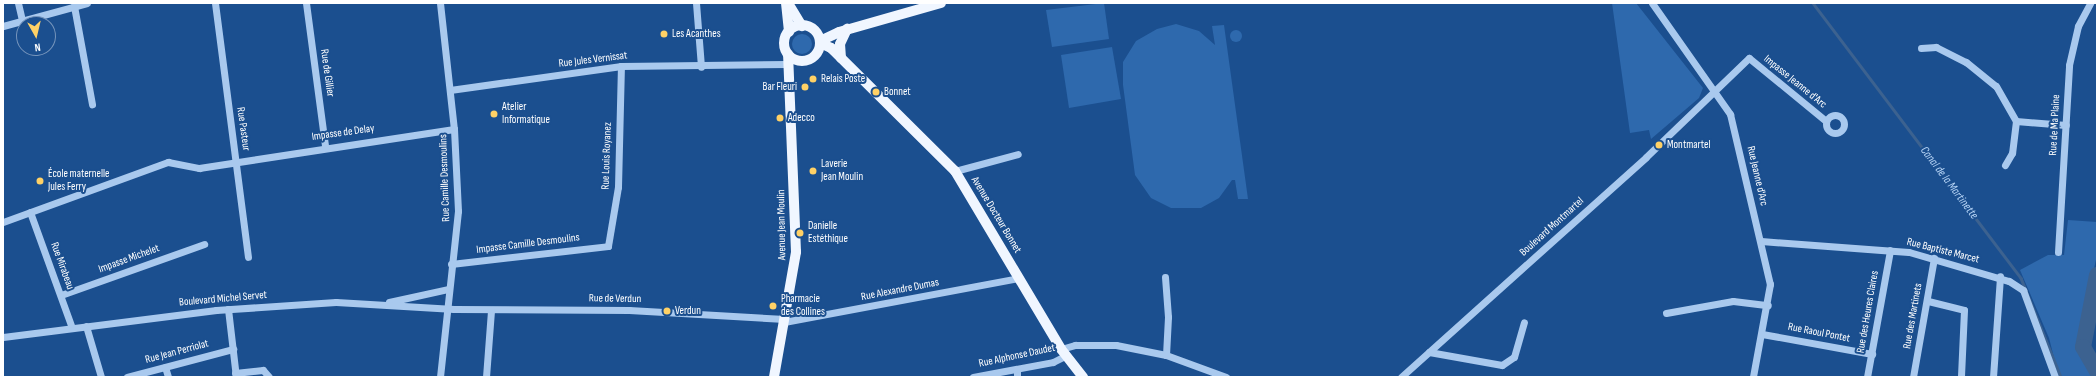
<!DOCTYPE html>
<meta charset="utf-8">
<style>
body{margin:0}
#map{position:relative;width:2100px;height:380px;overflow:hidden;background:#1b4f8f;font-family:"Sofia Sans Condensed",sans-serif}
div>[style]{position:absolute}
.green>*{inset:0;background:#2e69ad}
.round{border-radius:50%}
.stream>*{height:2.5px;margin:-1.25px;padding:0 1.25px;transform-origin:1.25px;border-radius:1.25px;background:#3c6290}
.river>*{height:16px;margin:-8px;padding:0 8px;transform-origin:8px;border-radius:8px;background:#3c6290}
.minor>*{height:7px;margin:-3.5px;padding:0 3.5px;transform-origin:3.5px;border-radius:3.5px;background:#a9c9ee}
.minor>.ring{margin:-3.5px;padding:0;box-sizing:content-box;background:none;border:7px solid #a9c9ee;border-radius:50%}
.major>*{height:10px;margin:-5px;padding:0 5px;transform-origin:5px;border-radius:5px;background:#f0f6ff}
.major>.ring{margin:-5px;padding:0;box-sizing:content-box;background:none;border:10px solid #f0f6ff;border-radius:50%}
.dots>*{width:11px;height:11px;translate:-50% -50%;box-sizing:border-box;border:2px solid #1b4f8f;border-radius:50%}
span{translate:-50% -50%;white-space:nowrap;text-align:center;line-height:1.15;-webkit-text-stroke:4px #1b4f8f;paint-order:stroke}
.poi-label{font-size:11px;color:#fff}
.left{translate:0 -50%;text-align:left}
.right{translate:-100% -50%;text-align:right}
.street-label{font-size:11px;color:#fff}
.water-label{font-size:12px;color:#b5d3f5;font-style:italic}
.frame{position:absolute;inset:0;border:4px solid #fff;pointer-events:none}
.north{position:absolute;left:16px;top:16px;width:40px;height:40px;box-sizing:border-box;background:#1b4f8f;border:1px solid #7695bc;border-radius:50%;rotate:172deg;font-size:11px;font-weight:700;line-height:16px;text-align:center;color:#fff}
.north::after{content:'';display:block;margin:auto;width:14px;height:18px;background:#ffd166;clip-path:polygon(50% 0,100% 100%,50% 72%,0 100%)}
</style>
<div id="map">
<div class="green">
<div style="clip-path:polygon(1104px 3px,1109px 39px,1052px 47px,1046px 10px)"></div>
<div style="clip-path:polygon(1612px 3px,1636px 3px,1703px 88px,1699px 98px,1651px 139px,1649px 130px,1630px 133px)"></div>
<div style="clip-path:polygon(1176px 24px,1199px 31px,1215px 45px,1212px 26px,1224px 25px,1248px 199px,1238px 199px,1235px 180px,1232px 180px,1219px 198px,1201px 208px,1171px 208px,1151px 198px,1135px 175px,1123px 85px,1123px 62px,1136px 41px,1157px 29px)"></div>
<div class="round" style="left:1230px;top:30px;width:12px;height:12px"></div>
<div class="round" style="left:792px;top:34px;width:20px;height:20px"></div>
<div style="clip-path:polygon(1112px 47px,1121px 99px,1069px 108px,1061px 55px)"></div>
<div style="clip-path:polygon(2068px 220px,2097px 222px,2097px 255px,2077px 348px,2096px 377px,2059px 377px,2049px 338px,2020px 270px,2048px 255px,2064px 255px)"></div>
</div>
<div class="stream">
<div style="left:1813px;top:3px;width:345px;rotate:52.9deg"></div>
<div style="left:2021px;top:278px;width:107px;rotate:68deg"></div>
</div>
<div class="river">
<div style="left:2097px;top:275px;width:73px;rotate:101deg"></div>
<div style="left:2083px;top:347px;width:28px;rotate:60deg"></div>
</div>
<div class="minor">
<div style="left:18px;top:3px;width:18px;rotate:77deg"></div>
<div style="left:215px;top:3px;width:256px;rotate:82.6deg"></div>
<div style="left:306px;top:3px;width:144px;rotate:82.4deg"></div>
<div style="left:440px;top:3px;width:127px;rotate:83.7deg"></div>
<div style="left:454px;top:129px;width:82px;rotate:87.2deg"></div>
<div style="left:458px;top:211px;width:167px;rotate:96.2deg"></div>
<div style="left:696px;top:3px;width:64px;rotate:85.5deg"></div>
<div style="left:1652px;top:3px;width:136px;rotate:54.9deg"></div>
<div style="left:1730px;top:114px;width:175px;rotate:76.8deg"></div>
<div style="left:1770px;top:284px;width:95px;rotate:100.4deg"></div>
<div style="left:74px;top:6px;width:100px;rotate:79.6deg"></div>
<div style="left:3px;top:26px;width:87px;rotate:-15.3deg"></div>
<div style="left:1921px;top:48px;width:15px;rotate:-4deg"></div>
<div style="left:1936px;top:47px;width:34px;rotate:27deg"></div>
<div style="left:1966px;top:62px;width:38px;rotate:39deg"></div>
<div style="left:1996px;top:86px;width:40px;rotate:60.3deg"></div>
<div style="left:2016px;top:121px;width:32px;rotate:97deg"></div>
<div style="left:2012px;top:153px;width:14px;rotate:120deg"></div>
<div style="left:450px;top:90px;width:173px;rotate:-8deg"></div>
<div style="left:621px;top:66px;width:166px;rotate:-0.7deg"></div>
<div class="ring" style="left:1826px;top:115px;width:11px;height:11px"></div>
<div style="left:2016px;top:121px;width:50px;rotate:4.6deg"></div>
<div style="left:955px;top:171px;width:65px;rotate:-15.1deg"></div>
<div style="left:30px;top:212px;width:123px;rotate:70.1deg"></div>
<div style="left:3px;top:222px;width:176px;rotate:-20deg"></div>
<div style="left:168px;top:162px;width:32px;rotate:11deg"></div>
<div style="left:199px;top:168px;width:258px;rotate:-8.7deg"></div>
<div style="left:1761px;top:241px;width:148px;rotate:4.3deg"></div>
<div style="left:1909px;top:252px;width:104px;rotate:16.2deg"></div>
<div style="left:2009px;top:281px;width:17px;rotate:33deg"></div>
<div style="left:2023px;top:290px;width:93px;rotate:69.8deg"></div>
<div style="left:2058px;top:252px;width:187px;rotate:-86.6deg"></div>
<div style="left:2069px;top:65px;width:40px;rotate:-77deg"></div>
<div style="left:2078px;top:26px;width:26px;rotate:-62deg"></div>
<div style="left:451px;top:264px;width:158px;rotate:-6.5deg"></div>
<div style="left:608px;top:246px;width:60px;rotate:-80.4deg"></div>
<div style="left:618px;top:187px;width:121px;rotate:-88.6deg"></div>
<div style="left:1165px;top:277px;width:40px;rotate:85.7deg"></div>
<div style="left:1168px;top:317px;width:38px;rotate:93deg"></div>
<div style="left:61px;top:295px;width:152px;rotate:-19.6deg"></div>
<div style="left:1928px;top:301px;width:37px;rotate:14deg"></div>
<div style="left:1964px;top:310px;width:67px;rotate:92.6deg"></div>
<div style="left:389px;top:302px;width:60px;rotate:-12.4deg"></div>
<div style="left:228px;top:309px;width:68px;rotate:83.3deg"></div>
<div style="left:1666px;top:313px;width:68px;rotate:-10.2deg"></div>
<div style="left:1733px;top:301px;width:35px;rotate:7deg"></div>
<div style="left:784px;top:322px;width:239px;rotate:-10.6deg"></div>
<div style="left:86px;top:326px;width:53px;rotate:73.6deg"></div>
<div style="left:1762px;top:334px;width:112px;rotate:10.3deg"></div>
<div style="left:3px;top:337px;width:215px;rotate:-7.2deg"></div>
<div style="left:216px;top:310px;width:120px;rotate:-3.8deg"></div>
<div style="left:336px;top:302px;width:118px;rotate:3.4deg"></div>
<div style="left:454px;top:309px;width:175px;rotate:0.3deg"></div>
<div style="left:629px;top:310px;width:156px;rotate:3.3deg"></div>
<div style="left:1061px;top:349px;width:15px;rotate:-16deg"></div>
<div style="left:1075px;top:345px;width:41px"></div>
<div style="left:1116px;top:345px;width:51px;rotate:11.3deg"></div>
<div style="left:1166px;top:355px;width:64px;rotate:20.1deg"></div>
<div style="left:1429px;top:352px;width:74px;rotate:10.1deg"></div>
<div style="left:1502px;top:365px;width:14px;rotate:-34deg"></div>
<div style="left:1514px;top:357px;width:36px;rotate:-74deg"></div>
<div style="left:165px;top:367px;width:10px;rotate:73deg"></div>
<div style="left:1017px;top:369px;width:8px;rotate:90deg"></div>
<div style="left:235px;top:373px;width:28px;rotate:-6deg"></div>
<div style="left:263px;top:370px;width:9px;rotate:49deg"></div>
<div style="left:127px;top:377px;width:110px;rotate:-14.8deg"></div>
<div style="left:486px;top:377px;width:67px;rotate:-85.7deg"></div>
<div style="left:973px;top:377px;width:81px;rotate:-10.6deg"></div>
<div style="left:1053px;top:362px;width:13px;rotate:-27deg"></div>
<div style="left:1401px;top:377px;width:329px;rotate:-41.9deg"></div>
<div style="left:1646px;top:157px;width:143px;rotate:-43.9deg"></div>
<div style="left:1749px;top:58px;width:99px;rotate:39.3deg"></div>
<div style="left:1867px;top:377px;width:129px;rotate:-79.7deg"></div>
<div style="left:1913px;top:377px;width:121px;rotate:-80deg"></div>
<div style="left:1993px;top:377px;width:101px;rotate:-86deg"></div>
</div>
<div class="major">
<div style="left:786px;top:3px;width:29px;rotate:84deg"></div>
<div style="left:788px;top:3px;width:27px;rotate:59deg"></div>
<div class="ring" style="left:784px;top:25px;width:26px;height:26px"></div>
<div style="left:820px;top:41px;width:21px;rotate:-25deg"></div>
<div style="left:839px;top:32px;width:106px;rotate:-15.9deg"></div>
<div style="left:820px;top:43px;width:12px;rotate:24deg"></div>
<div style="left:831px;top:48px;width:175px;rotate:44.8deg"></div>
<div style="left:955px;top:171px;width:207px;rotate:59.2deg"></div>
<div style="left:1061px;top:349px;width:36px;rotate:52deg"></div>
<div style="left:841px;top:58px;width:14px;rotate:-94deg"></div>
<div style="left:840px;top:44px;width:17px;rotate:-65deg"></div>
<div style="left:774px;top:377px;width:127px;rotate:-80deg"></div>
<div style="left:796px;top:252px;width:198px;rotate:-92.3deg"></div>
</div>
<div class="dots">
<div style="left:664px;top:34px;background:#ffd166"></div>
<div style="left:813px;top:79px;background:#ffd166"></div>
<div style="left:805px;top:87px;background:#ffd166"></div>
<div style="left:876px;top:92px;background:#ffd166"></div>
<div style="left:494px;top:114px;background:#ffd166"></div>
<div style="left:780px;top:118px;background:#ffd166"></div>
<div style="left:1659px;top:145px;background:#ffd166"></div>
<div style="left:813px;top:171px;background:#ffd166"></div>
<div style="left:40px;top:181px;background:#ffd166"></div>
<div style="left:800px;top:233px;background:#ffd166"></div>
<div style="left:773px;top:306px;background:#ffd166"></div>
<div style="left:667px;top:311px;background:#ffd166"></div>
</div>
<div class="poi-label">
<span class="left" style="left:672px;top:34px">Les Acanthes</span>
<span class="left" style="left:821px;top:79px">Relais Poste</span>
<span class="right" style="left:797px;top:87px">Bar Fleuri</span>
<span class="left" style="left:884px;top:92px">Bonnet</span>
<span class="left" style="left:502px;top:114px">Atelier<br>Informatique</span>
<span class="left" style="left:788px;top:118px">Adecco</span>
<span class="left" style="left:1667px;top:145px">Montmartel</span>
<span class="left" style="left:821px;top:171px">Laverie<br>Jean Moulin</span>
<span class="left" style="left:48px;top:181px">École maternelle<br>Jules Ferry</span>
<span class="left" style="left:808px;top:233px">Danielle<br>Estéthique</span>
<span class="left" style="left:781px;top:306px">Pharmacie<br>des Collines</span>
<span class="left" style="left:675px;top:311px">Verdun</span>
</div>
<div class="street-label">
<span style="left:593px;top:60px;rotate:-7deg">Rue Jules Vernissat</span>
<span style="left:327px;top:73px;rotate:82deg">Rue de Gillier</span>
<span style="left:1795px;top:82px;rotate:39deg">Impasse Jeanne d'Arc</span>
<span style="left:2055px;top:125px;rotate:-87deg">Rue de Ma Plaine</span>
<span style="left:243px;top:129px;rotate:82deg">Rue Pasteur</span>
<span style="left:343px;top:133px;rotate:-8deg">Impasse de Delay</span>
<span style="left:607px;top:156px;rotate:-88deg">Rue Louis Royanez</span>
<span style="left:1757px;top:176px;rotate:77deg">Rue Jeanne d'Arc</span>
<span style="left:445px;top:178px;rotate:-92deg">Rue Camille Desmoulins</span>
<span style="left:996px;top:215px;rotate:59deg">Avenue Docteur Bonnet</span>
<span style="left:782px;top:225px;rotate:-91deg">Avenue Jean Moulin</span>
<span style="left:1552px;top:227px;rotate:-42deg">Boulevard Montmartel</span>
<span style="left:528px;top:244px;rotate:-7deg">Impasse Camille Desmoulins</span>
<span style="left:1943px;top:251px;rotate:14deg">Rue Baptiste Marcet</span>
<span style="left:129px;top:259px;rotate:-20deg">Impasse Michelet</span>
<span style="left:62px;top:266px;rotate:70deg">Rue Mirabeau</span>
<span style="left:900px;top:290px;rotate:-11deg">Rue Alexandre Dumas</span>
<span style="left:223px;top:299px;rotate:-5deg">Boulevard Michel Servet</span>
<span style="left:615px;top:299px;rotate:1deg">Rue de Verdun</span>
<span style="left:1868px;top:312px;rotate:-80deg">Rue des Heures Claires</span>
<span style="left:1913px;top:316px;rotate:-80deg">Rue des Martinets</span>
<span style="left:1819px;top:333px;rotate:11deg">Rue Raoul Pontet</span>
<span style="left:177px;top:352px;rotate:-15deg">Rue Jean Perriolat</span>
<span style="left:1017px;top:356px;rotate:-12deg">Rue Alphonse Daudet</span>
</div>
<div class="water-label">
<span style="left:1949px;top:183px;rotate:53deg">Canal de la Martinette</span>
</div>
<div class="frame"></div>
<div class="north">N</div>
</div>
